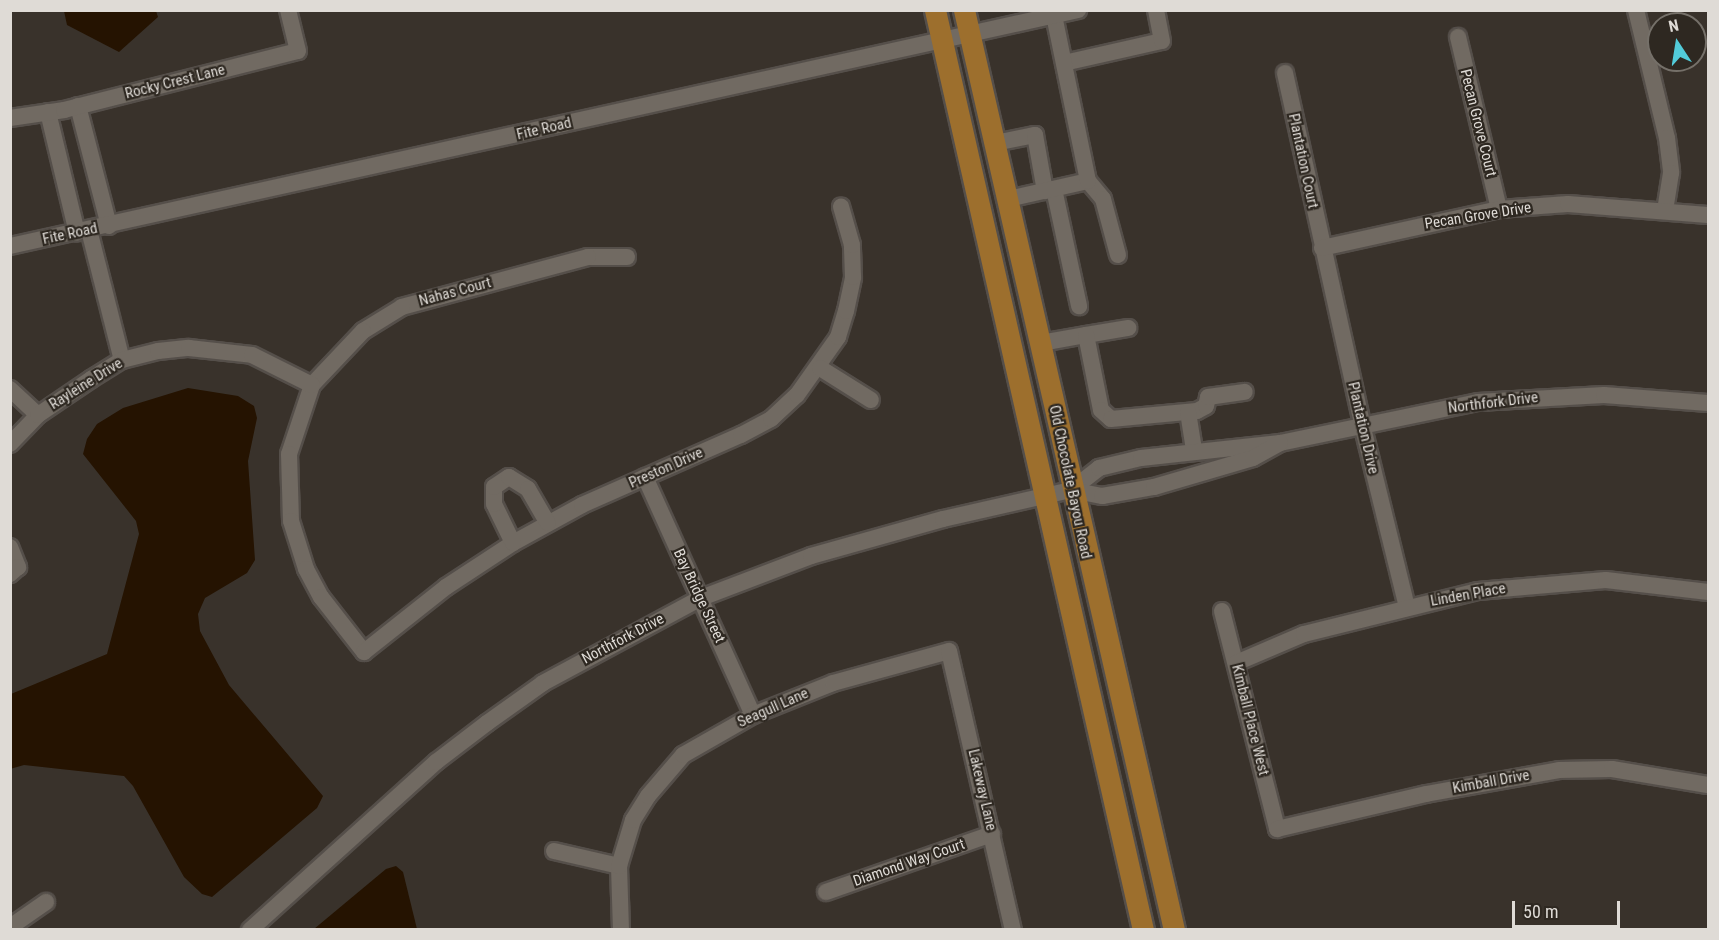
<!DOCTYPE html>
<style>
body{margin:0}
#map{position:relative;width:1719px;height:940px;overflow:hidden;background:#39322b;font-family:"Roboto Condensed",sans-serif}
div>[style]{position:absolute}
.water>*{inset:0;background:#251301}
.roads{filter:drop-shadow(2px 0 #554f4a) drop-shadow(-2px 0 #554f4a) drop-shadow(0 2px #554f4a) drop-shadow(0 -2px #554f4a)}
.minor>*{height:16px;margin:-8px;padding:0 8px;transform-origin:8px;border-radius:8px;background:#716a62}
.major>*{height:21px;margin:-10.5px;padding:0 10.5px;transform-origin:10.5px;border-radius:10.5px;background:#9d6f2d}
span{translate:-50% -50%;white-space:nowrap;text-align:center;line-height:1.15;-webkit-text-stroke:4.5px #2e2821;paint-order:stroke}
.street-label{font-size:15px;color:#dfdbd6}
.frame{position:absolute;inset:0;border:12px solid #dfdbd6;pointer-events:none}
.north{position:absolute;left:1647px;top:12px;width:60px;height:60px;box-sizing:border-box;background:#2e2821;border:2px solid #757069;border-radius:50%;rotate:348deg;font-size:16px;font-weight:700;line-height:24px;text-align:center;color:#dfdbd6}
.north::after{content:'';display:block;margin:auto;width:21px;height:27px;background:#52cbd9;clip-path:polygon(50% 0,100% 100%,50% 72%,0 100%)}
.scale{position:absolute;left:1512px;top:901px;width:108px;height:27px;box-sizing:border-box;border:3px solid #dfdbd6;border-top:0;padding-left:8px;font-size:18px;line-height:21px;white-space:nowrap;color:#dfdbd6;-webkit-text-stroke:4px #2e2821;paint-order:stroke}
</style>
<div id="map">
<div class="water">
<div style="clip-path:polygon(64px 11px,156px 11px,158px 17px,119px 52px,67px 25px)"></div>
<div style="clip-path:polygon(188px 388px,238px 396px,254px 406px,257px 418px,248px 461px,255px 560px,247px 573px,205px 598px,198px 614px,200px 631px,229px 685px,323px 796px,317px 808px,212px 897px,202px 894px,184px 877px,133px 786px,124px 776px,24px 765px,10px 769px,11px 694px,107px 654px,139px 534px,136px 521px,83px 454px,87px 439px,97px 424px,123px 408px)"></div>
<div style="clip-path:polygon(396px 866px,403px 872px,417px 929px,314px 929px,386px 869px)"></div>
</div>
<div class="roads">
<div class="minor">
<div style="left:1636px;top:10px;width:132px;rotate:76.4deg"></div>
<div style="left:1667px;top:138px;width:35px;rotate:83deg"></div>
<div style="left:1671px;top:173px;width:37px;rotate:99deg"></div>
<div style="left:1458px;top:37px;width:177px;rotate:76.6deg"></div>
<div style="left:1064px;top:63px;width:100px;rotate:-12.7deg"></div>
<div style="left:1162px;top:41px;width:32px;rotate:-101deg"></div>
<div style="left:1285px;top:73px;width:359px;rotate:77.6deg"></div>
<div style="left:1362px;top:424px;width:188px;rotate:76.2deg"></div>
<div style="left:78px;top:106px;width:124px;rotate:75.5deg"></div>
<div style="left:48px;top:112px;width:124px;rotate:76.5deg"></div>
<div style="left:10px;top:118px;width:55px;rotate:-8.4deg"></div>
<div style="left:64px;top:110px;width:241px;rotate:-14.2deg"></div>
<div style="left:298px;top:51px;width:42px;rotate:-103.7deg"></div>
<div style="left:995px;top:143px;width:41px;rotate:-11.3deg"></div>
<div style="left:1035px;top:135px;width:57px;rotate:79.9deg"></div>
<div style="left:1088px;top:181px;width:23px;rotate:50deg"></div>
<div style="left:1103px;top:199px;width:58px;rotate:75deg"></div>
<div style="left:1054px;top:189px;width:120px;rotate:77.9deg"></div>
<div style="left:1008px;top:199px;width:82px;rotate:-12.7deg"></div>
<div style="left:1088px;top:181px;width:168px;rotate:-101.6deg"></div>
<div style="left:89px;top:230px;width:134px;rotate:75.8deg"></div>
<div style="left:10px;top:246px;width:1094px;rotate:-12.46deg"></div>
<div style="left:1322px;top:248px;width:181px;rotate:-12.4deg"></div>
<div style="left:1499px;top:209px;width:69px;rotate:-4.1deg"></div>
<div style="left:1568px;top:204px;width:140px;rotate:4.5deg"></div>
<div style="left:627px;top:257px;width:39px;rotate:180deg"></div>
<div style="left:588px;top:257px;width:193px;rotate:165deg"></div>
<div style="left:402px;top:307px;width:46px;rotate:148.4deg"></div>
<div style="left:363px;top:331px;width:74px;rotate:133.4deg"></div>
<div style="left:312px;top:385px;width:73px;rotate:108.4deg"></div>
<div style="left:289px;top:454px;width:67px;rotate:88.3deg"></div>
<div style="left:291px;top:521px;width:50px;rotate:72.6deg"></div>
<div style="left:306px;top:569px;width:32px;rotate:62deg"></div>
<div style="left:321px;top:597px;width:70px;rotate:52deg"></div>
<div style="left:364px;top:652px;width:105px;rotate:-38.4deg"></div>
<div style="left:446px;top:587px;width:80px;rotate:-33.3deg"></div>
<div style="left:513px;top:543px;width:79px;rotate:-28.8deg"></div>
<div style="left:582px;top:505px;width:174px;rotate:-23.8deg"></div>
<div style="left:741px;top:435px;width:34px;rotate:-28deg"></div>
<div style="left:771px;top:419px;width:35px;rotate:-43deg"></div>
<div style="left:797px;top:395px;width:71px;rotate:-54.7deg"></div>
<div style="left:838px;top:337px;width:27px;rotate:-73deg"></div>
<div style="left:846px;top:311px;width:35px;rotate:-78deg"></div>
<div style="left:853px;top:277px;width:32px;rotate:-92deg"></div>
<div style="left:852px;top:245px;width:40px;rotate:-106deg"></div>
<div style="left:1086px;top:335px;width:43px;rotate:-9.5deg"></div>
<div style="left:1041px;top:343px;width:46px;rotate:-10.1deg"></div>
<div style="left:1086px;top:335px;width:76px;rotate:78.7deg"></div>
<div style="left:1101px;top:410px;width:13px;rotate:42deg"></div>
<div style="left:1111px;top:419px;width:86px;rotate:-5.3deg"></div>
<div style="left:1197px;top:411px;width:10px;rotate:-29deg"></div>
<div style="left:1206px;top:406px;width:9px;rotate:-77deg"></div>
<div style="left:1208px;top:397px;width:37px;rotate:-8deg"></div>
<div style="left:820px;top:368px;width:60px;rotate:32.1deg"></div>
<div style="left:10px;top:389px;width:38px;rotate:43deg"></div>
<div style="left:1188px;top:412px;width:39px;rotate:81deg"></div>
<div style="left:10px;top:444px;width:40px;rotate:-46deg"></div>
<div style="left:38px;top:415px;width:64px;rotate:-34.2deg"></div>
<div style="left:91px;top:379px;width:36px;rotate:-32deg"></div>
<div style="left:122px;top:360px;width:37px;rotate:-14deg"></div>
<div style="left:158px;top:351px;width:31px;rotate:-6deg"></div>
<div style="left:189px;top:348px;width:63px;rotate:6.3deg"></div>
<div style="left:252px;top:355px;width:67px;rotate:26.6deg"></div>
<div style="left:645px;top:477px;width:261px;rotate:65.6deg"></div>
<div style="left:1071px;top:490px;width:36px;rotate:-38deg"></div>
<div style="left:1099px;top:468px;width:43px;rotate:-13.4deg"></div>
<div style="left:1141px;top:458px;width:140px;rotate:-6.2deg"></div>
<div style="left:1280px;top:443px;width:202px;rotate:-11.7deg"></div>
<div style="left:1478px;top:402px;width:126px;rotate:-3.2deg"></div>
<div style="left:1604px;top:395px;width:104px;rotate:4.4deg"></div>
<div style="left:513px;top:543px;width:43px;rotate:-116deg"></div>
<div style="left:494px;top:504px;width:17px;rotate:-90deg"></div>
<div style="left:494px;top:487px;width:18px;rotate:-34deg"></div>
<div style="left:509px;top:477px;width:22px;rotate:32deg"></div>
<div style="left:528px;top:489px;width:39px;rotate:60deg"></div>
<div style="left:10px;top:547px;width:22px;rotate:68deg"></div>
<div style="left:18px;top:567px;width:11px;rotate:139deg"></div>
<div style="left:1222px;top:611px;width:225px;rotate:75.8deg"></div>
<div style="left:1277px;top:829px;width:153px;rotate:-13.2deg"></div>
<div style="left:1426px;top:794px;width:135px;rotate:-10.2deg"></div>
<div style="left:1559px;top:770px;width:53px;rotate:-1.1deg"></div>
<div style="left:1612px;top:769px;width:97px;rotate:9.5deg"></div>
<div style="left:1236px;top:663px;width:74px;rotate:-23.1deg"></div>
<div style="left:1304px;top:634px;width:179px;rotate:-13.9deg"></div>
<div style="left:1478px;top:591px;width:128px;rotate:-4.9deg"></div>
<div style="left:1606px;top:580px;width:103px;rotate:6.7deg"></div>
<div style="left:554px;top:851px;width:67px;rotate:13deg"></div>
<div style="left:826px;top:892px;width:176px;rotate:-19.3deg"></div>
<div style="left:10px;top:927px;width:44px;rotate:-34.8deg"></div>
<div style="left:250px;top:930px;width:251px;rotate:-42.1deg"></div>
<div style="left:436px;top:762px;width:64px;rotate:-37.4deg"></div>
<div style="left:487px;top:723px;width:69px;rotate:-35.5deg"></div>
<div style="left:543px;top:683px;width:179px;rotate:-28.3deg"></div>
<div style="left:701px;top:598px;width:118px;rotate:-20.9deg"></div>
<div style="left:811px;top:556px;width:137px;rotate:-15.7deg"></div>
<div style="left:943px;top:519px;width:131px;rotate:-12.8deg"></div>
<div style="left:1071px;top:490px;width:32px;rotate:11deg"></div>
<div style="left:1102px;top:496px;width:53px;rotate:-9.8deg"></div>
<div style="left:1154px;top:487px;width:103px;rotate:-16.3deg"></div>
<div style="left:1253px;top:458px;width:31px;rotate:-29deg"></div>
<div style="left:621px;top:930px;width:64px;rotate:-91.8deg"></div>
<div style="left:619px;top:866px;width:48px;rotate:-73.1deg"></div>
<div style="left:633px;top:820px;width:28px;rotate:-58deg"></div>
<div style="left:648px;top:796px;width:54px;rotate:-49.5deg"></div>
<div style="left:683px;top:755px;width:81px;rotate:-29.7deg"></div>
<div style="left:753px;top:715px;width:86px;rotate:-21.8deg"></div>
<div style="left:833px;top:683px;width:120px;rotate:-15.4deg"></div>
<div style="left:949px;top:651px;width:286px;rotate:77.1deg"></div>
</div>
<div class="major">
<div style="left:935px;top:10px;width:943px;rotate:77.26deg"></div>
<div style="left:964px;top:10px;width:944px;rotate:77.14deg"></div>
</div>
</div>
<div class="street-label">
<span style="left:175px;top:82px;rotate:-14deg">Rocky Crest Lane</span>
<span style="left:1478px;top:123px;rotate:76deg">Pecan Grove Court</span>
<span style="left:544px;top:129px;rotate:-13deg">Fite Road</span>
<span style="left:1303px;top:161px;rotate:78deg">Plantation Court</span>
<span style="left:1478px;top:216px;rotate:-9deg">Pecan Grove Drive</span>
<span style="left:70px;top:234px;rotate:-12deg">Fite Road</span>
<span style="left:455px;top:292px;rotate:-15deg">Nahas Court</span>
<span style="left:86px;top:384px;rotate:-32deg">Rayleine Drive</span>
<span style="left:1493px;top:403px;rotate:-7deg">Northfork Drive</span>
<span style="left:1363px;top:428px;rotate:77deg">Plantation Drive</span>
<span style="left:666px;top:468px;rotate:-24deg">Preston Drive</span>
<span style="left:1070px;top:482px;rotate:78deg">Old Chocolate Bayou Road</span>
<span style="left:1468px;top:595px;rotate:-10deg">Linden Place</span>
<span style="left:699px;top:596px;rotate:65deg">Bay Bridge Street</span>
<span style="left:623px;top:639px;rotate:-28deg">Northfork Drive</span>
<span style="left:773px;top:708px;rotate:-24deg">Seagull Lane</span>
<span style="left:1250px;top:720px;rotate:76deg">Kimball Place West</span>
<span style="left:1491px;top:782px;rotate:-10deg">Kimball Drive</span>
<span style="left:982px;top:790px;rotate:77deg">Lakeway Lane</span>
<span style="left:909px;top:863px;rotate:-19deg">Diamond Way Court</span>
</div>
<div class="frame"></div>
<div class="north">N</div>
<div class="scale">50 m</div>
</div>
